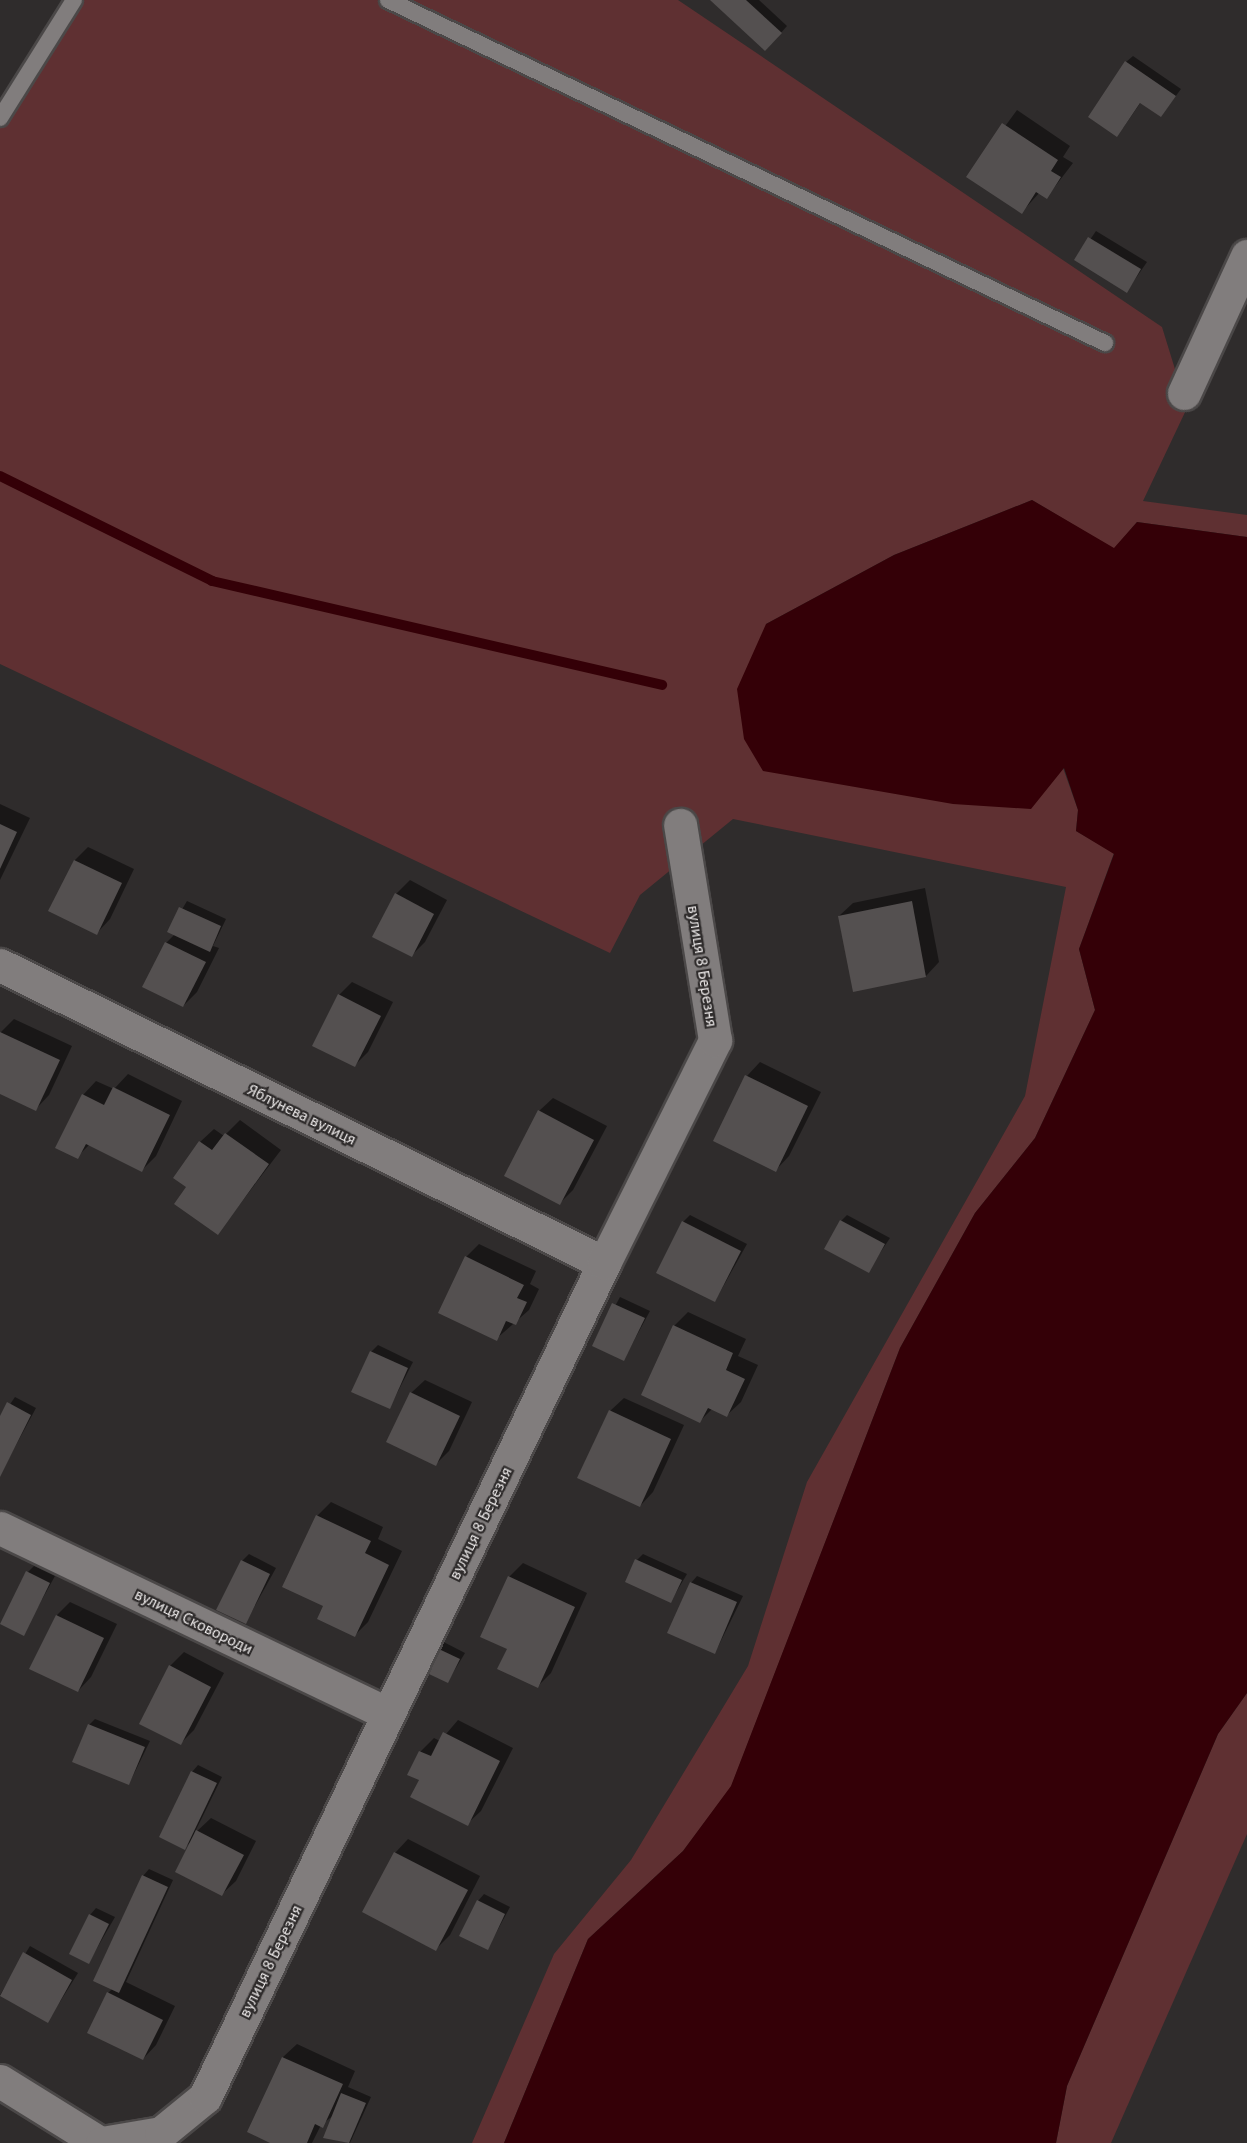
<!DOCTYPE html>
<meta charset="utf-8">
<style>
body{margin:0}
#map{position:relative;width:1247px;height:2143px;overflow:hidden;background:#2f2c2c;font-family:"PT Sans",sans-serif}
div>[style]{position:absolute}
.green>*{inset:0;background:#5f3032}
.water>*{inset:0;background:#340007}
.shadow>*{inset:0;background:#0007}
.stream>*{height:10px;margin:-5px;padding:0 5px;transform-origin:5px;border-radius:5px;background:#340007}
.building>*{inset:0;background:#545050}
.roads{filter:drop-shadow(2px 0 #4b4848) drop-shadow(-2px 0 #4b4848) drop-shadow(0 2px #4b4848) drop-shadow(0 -2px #4b4848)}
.service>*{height:16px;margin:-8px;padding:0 8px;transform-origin:8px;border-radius:8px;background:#817d7d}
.minor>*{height:33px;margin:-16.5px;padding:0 16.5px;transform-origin:16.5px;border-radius:16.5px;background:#817d7d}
span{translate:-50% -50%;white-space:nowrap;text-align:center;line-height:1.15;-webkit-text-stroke:4.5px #2f2c2c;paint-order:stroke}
.street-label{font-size:16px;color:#eeebeb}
</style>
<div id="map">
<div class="green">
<div style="clip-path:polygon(74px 0,678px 0,1162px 327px,1187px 408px,1143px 501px,1247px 515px,1247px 537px,1137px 522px,1114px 549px,1032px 500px,894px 555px,766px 624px,1063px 768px,1078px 810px,1076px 831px,1114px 853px,1079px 949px,1095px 1010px,1035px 1138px,975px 1213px,900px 1348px,731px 1787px,683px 1851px,588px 1939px,504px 2143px,472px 2143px,554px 1954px,631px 1860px,748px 1666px,807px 1482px,1025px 1096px,1066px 887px,733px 819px,640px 895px,610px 953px,0 664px,0 118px)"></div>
<div style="clip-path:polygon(1247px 1693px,1247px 1834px,1111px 2143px,1056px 2143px,1067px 2086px,1218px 1734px)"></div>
</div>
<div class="water">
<div style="clip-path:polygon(1032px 500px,1114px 548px,1137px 522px,1247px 537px,1247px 1693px,1218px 1734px,1067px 2086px,1056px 2143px,504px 2143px,588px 1939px,683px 1851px,731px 1786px,900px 1348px,975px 1213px,1035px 1138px,1095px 1010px,1079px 949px,1114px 854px,1076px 831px,1078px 810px,1064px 768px,1031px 809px,953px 804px,763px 771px,744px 739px,737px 689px,766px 624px,894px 555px)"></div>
</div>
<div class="shadow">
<div style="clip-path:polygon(712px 0,759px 0,787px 26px,772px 43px)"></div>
<div style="clip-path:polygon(1133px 56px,1181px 89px,1161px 116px,1141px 102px,1123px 128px,1126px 62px)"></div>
<div style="clip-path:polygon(1017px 110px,1070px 146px,1063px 157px,1073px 163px,1047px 197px,1040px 192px,1022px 212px,968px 177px)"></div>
<div style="clip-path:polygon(1096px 231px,1147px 262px,1127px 291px,1076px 260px)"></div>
<div style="clip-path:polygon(0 804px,30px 818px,0 880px)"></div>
<div style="clip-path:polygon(88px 847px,134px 869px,110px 919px,97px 933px,50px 910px,75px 860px)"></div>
<div style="clip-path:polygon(410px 880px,447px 900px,425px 942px,411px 956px,396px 894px)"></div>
<div style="clip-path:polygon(925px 888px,939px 962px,926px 976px,839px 916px,853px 903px)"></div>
<div style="clip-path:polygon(187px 901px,226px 919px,213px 946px,219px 948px,197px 992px,183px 1006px,166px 943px,175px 934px,169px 931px)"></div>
<div style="clip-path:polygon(352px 982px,393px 1002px,368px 1052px,355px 1065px,339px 995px)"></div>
<div style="clip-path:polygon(14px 1019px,72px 1046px,49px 1095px,36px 1109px,0 1092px,0 1033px)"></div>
<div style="clip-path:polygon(760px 1062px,821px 1092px,789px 1156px,776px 1170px,747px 1076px)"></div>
<div style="clip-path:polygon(128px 1074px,182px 1101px,156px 1156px,142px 1170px,90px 1144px,77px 1157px,83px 1095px,96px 1081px,114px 1089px)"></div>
<div style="clip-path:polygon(553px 1098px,607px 1126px,573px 1190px,559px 1204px,539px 1111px)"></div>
<div style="clip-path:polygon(240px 1120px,281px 1150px,218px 1233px,188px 1186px,200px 1142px,214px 1129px,224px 1136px)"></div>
<div style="clip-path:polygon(690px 1215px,747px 1244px,715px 1301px,683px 1222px)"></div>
<div style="clip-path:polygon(847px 1215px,890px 1238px,868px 1271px,841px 1221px)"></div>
<div style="clip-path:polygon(479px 1244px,536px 1271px,530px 1284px,539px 1289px,529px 1310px,496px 1339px,466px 1257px)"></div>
<div style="clip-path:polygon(620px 1297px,650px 1311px,624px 1359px,594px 1345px)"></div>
<div style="clip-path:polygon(688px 1312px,746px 1339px,738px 1356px,758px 1365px,741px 1402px,727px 1415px,713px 1408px,700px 1421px,674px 1326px)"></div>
<div style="clip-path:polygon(378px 1345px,413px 1362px,390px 1407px,371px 1352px)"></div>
<div style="clip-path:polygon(425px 1380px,472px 1402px,449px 1451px,436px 1464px,411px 1393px)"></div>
<div style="clip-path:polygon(15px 1397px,36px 1408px,1px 1473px,0 1419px)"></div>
<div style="clip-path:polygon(624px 1398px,684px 1425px,653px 1492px,640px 1506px,610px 1411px)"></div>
<div style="clip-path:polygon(331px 1502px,383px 1527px,378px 1539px,402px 1551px,368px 1622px,355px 1635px,317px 1516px)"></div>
<div style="clip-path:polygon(249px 1554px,276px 1568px,246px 1622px,242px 1561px)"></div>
<div style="clip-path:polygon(643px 1554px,687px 1574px,671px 1601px,637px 1560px)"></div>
<div style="clip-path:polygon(523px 1563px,587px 1593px,551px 1673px,538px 1686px,509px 1648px,509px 1577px)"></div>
<div style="clip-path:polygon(34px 1566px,55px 1576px,23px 1634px,28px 1572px)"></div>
<div style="clip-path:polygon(697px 1576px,743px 1596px,715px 1653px,691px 1583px)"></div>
<div style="clip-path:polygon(70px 1602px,117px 1624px,91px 1677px,78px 1691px,57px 1615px)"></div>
<div style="clip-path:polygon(432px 1636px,465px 1653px,448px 1681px)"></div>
<div style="clip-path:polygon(184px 1652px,224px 1673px,194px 1730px,180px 1744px,170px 1666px)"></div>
<div style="clip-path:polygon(95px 1719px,150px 1741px,129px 1784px,89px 1725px)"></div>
<div style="clip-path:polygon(458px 1720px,513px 1748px,481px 1811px,467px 1824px,421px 1780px,409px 1774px,420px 1752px,434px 1738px,440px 1741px)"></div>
<div style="clip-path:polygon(198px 1765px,222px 1777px,194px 1834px,211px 1818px,256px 1841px,236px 1881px,222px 1894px,193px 1840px,184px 1848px,192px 1772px)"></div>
<div style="clip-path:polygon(408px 1839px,480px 1876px,450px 1935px,436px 1949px,395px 1853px)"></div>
<div style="clip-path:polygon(149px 1869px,173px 1880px,126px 1982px,175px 2006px,156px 2045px,143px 2059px,108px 1993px,113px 1988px,143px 1876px)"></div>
<div style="clip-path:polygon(484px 1894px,510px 1907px,488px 1948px,478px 1901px)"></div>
<div style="clip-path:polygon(96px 1908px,115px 1917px,89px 1962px,90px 1915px)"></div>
<div style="clip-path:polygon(30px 1946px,78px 1973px,48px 2021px,0 1995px)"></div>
<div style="clip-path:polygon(297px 2044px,355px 2071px,348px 2087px,371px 2097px,350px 2143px,324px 2137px,334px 2115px,321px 2125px,312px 2143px,274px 2143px,249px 2132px,283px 2057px)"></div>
</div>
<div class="stream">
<div style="left:0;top:476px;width:237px;rotate:26.3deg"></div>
<div style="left:212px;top:581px;width:462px;rotate:13deg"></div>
</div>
<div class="building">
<div style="clip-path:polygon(710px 0,746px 0,782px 33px,765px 51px)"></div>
<div style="clip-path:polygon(1125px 61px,1176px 96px,1161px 117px,1140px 103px,1117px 137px,1088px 117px)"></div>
<div style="clip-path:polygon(1002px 123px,1058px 160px,1051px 171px,1061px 177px,1047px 199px,1036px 192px,1022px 214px,966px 177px)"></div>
<div style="clip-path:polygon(1088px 237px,1141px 269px,1127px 293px,1074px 260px)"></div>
<div style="clip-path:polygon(0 824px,17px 832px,0 869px)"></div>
<div style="clip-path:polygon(74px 860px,122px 883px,97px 935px,48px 911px)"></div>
<div style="clip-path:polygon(395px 893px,434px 914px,412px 957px,372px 937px)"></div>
<div style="clip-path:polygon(912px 901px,926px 977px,853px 992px,838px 916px)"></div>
<div style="clip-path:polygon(179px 907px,221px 926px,210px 952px,167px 932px)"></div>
<div style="clip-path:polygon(165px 942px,206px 962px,183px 1007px,142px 987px)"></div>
<div style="clip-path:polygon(338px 994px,381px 1016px,355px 1067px,312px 1046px)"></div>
<div style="clip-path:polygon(0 1032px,60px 1060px,36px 1111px,0 1094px)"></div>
<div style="clip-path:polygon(745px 1075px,808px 1106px,776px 1172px,713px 1141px)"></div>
<div style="clip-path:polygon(113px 1087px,170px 1115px,142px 1172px,86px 1144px,78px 1159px,55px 1148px,82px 1094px,104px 1105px)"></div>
<div style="clip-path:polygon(538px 1110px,594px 1140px,560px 1205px,504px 1176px)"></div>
<div style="clip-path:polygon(225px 1133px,269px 1164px,218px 1235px,174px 1204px,186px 1187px,173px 1178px,199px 1141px,212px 1150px)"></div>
<div style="clip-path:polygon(840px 1220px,885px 1244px,869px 1273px,824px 1249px)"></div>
<div style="clip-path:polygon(682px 1221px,741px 1251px,715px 1302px,656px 1273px)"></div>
<div style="clip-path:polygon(465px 1256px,524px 1285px,517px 1298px,527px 1302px,516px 1325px,506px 1321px,497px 1341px,438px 1313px)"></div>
<div style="clip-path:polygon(612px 1303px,645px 1318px,624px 1361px,592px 1346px)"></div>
<div style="clip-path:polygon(673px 1325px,733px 1353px,726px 1370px,745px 1379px,727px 1417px,708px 1408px,700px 1423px,641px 1395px)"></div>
<div style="clip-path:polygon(370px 1351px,408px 1368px,390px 1409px,351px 1392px)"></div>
<div style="clip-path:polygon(410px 1392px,460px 1416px,436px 1466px,386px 1442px)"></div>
<div style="clip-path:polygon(7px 1402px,31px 1415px,0 1477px,0 1416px)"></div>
<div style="clip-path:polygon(609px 1410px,671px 1439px,640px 1507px,577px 1478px)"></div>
<div style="clip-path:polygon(316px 1515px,371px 1541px,365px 1553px,389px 1565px,355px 1637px,317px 1619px,323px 1606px,282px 1587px)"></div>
<div style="clip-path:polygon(635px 1559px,682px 1580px,671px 1603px,625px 1582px)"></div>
<div style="clip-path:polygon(241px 1560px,270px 1574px,246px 1624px,216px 1610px)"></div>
<div style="clip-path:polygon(26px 1571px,50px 1583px,24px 1636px,0 1624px)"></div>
<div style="clip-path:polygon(508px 1576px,575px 1607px,538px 1688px,497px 1669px,507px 1649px,480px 1637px)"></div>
<div style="clip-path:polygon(690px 1582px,737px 1602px,715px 1654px,667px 1633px)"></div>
<div style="clip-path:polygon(56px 1615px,104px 1638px,78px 1692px,29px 1669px)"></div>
<div style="clip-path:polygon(424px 1642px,460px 1659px,448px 1683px,412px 1666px)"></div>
<div style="clip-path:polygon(169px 1665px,211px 1687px,181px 1745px,139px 1724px)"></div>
<div style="clip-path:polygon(88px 1724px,145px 1747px,129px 1785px,72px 1762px)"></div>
<div style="clip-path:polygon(443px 1732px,500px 1761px,468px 1826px,410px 1797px,419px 1780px,407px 1775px,419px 1751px,431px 1756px)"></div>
<div style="clip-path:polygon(191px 1771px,217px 1783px,185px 1850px,159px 1837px)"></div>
<div style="clip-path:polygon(196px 1830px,244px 1855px,222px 1896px,175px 1872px)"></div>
<div style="clip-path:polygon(394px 1852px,468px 1890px,436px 1951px,362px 1912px)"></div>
<div style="clip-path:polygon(142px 1875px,168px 1887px,119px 1993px,93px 1981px)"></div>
<div style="clip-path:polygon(477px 1900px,505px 1914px,488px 1950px,459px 1936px)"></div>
<div style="clip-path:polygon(89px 1914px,109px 1924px,89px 1964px,69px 1954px)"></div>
<div style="clip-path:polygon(23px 1952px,72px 1980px,48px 2023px,0 1996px)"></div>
<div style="clip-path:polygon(107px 1992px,163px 2020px,143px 2060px,87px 2033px)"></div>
<div style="clip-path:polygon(282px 2057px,343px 2084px,323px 2128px,315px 2124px,307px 2143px,270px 2143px,247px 2132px)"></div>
<div style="clip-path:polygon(341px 2093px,366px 2103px,349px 2143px,323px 2138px)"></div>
</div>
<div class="roads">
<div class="service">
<div style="left:388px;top:0;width:795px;rotate:25.57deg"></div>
<div style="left:0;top:118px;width:139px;rotate:-57.9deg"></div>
</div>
<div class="minor">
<div style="left:1184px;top:393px;width:151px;rotate:-65.3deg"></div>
<div style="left:0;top:965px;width:674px;rotate:26.26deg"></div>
<div style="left:0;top:1528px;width:430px;rotate:25.6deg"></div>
<div style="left:0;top:2081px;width:118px;rotate:31.8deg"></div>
<div style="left:102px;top:2143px;width:60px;rotate:-9.6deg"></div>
<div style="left:161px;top:2133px;width:57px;rotate:-39.3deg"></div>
<div style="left:205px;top:2097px;width:925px;rotate:-64.43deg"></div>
<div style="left:604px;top:1263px;width:249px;rotate:-63.5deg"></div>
<div style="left:715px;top:1040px;width:218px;rotate:-99.2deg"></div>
</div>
</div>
<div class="street-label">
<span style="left:703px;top:966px;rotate:81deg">вулиця 8 Березня</span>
<span style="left:302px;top:1114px;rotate:26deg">Яблунева вулиця</span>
<span style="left:480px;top:1523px;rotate:-64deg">вулиця 8 Березня</span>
<span style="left:194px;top:1621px;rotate:26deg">вулиця Сковороди</span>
<span style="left:270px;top:1961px;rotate:-64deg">вулиця 8 Березня</span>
</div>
</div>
